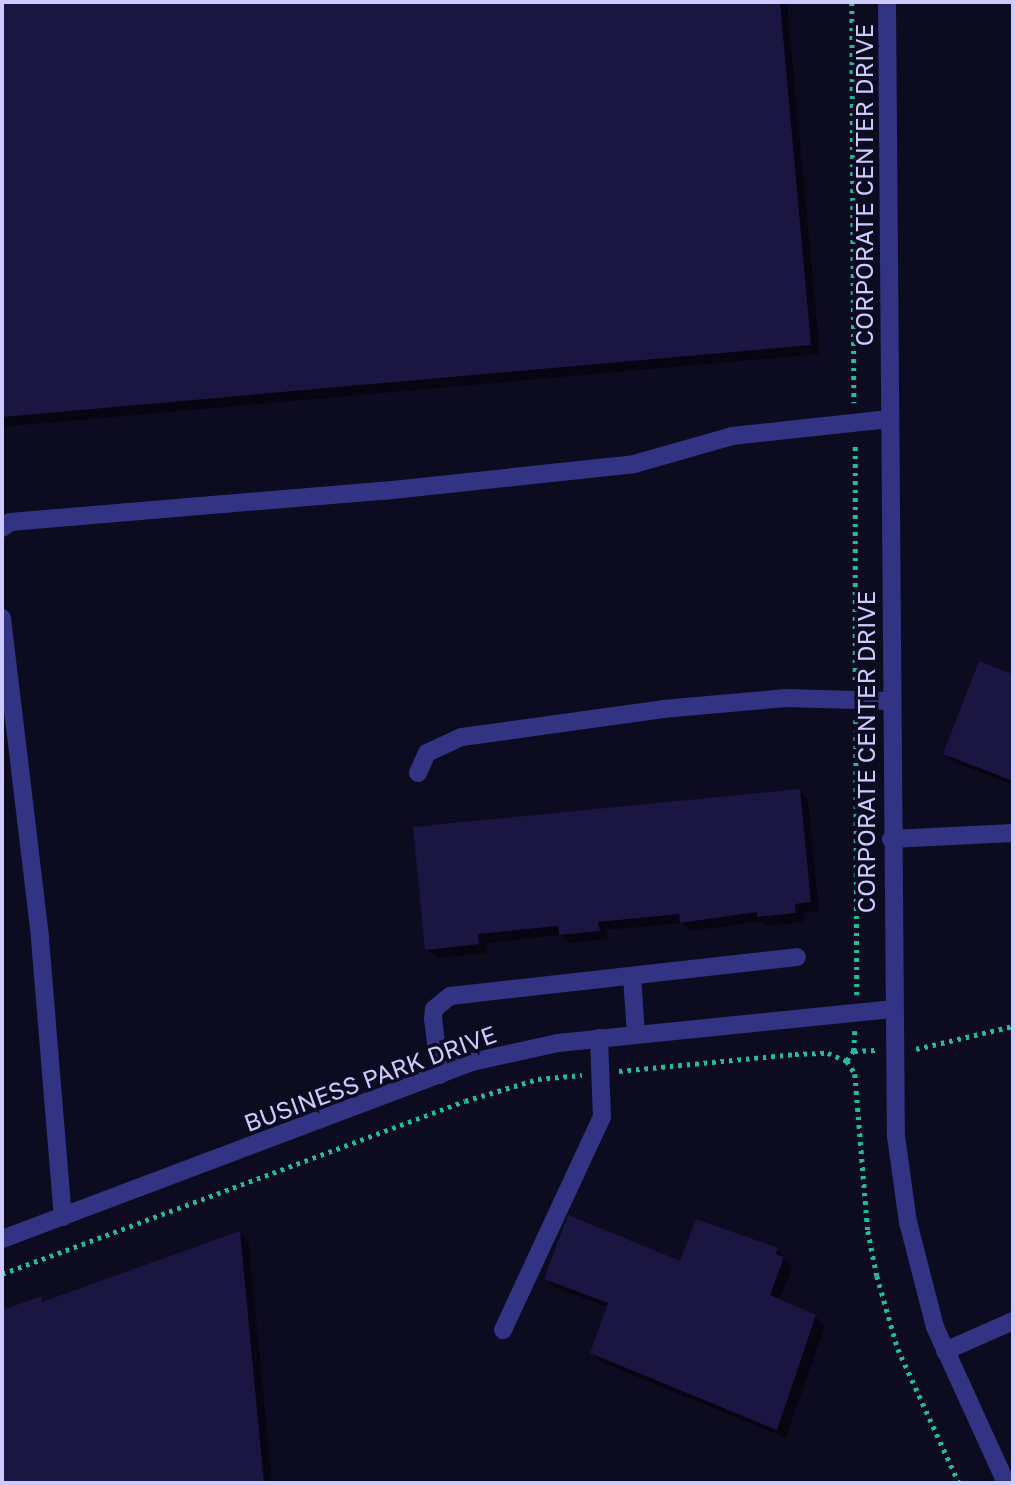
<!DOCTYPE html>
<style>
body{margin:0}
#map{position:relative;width:1015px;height:1485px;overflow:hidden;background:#0d0b20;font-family:"Golos Text",sans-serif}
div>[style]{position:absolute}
.shadow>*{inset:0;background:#0007}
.building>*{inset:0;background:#1b1542}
.path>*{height:4.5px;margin-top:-2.25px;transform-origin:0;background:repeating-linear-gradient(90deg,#23b9a5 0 3.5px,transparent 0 8.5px)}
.minor>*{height:18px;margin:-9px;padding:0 9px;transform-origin:9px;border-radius:9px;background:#323483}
span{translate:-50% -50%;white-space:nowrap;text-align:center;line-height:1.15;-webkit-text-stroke:7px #0d0b20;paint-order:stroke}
.street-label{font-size:24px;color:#cccaff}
.frame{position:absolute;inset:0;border:4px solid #cccaff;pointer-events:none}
</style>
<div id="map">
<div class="shadow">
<div style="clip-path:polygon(2px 2px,787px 2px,820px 354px,2px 427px)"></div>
<div style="clip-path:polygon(980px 663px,1013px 676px,1013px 785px,954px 762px,945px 753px)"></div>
<div style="clip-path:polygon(799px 791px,808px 800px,819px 911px,803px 913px,804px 922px,768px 926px,763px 921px,691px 931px,683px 923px,606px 930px,608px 939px,569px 943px,561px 935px,486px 943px,487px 953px,436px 958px,427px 949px)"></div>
<div style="clip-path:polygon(240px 1233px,249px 1242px,272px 1483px,2px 1483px,2px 1312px,41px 1298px,46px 1303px)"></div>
<div style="clip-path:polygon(777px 1249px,792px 1268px,779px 1301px,815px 1316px,825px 1326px,786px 1438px,601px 1362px,592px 1353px,609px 1307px,555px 1288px,546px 1278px)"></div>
</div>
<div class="building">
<div style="clip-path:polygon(2px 2px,780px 2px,811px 345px,2px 417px)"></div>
<div style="clip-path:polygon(979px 661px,1013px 674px,1013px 781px,943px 754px)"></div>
<div style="clip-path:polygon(800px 789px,811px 902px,795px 904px,796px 913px,757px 917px,757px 912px,680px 923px,679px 914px,598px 922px,600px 931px,559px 935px,558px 926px,478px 934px,479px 944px,425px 950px,413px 827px)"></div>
<div style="clip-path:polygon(568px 1215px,680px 1261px,696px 1219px,778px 1248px,776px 1254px,784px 1257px,770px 1295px,816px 1315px,777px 1430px,590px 1353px,608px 1303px,544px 1279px)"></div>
<div style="clip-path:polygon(240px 1231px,264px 1483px,2px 1483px,2px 1310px,42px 1296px,42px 1302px)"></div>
</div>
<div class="path">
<div style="left:852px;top:2px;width:401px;rotate:89.7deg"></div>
<div style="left:855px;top:680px;width:236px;rotate:-90deg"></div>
<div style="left:856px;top:720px;width:275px;rotate:89.8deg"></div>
<div style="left:855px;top:1031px;width:20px;rotate:93deg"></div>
<div style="left:854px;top:1051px;width:12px;rotate:125deg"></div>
<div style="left:847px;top:1061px;width:15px;rotate:58deg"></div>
<div style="left:855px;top:1074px;width:158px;rotate:85.3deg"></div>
<div style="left:868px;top:1231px;width:46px;rotate:78.7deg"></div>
<div style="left:877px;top:1276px;width:76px;rotate:74deg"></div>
<div style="left:898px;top:1349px;width:147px;rotate:65.5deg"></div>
<div style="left:916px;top:1049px;width:100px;rotate:-13.3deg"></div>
<div style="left:854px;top:1051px;width:21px;rotate:-3deg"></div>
<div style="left:619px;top:1071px;width:177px;rotate:-5.5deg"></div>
<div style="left:795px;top:1054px;width:33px;rotate:-2deg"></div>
<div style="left:828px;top:1053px;width:21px;rotate:23deg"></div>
<div style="left:2px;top:1274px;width:494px;rotate:-20.5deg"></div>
<div style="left:465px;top:1101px;width:76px;rotate:-16.8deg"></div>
<div style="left:538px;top:1079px;width:44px;rotate:-5.2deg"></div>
</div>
<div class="minor">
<div style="left:887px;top:2px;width:1134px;rotate:89.55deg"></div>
<div style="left:896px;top:1136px;width:87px;rotate:82.1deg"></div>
<div style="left:908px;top:1222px;width:108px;rotate:75.6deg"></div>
<div style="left:935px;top:1327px;width:171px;rotate:65.5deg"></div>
<div style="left:2px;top:528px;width:10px;rotate:-37deg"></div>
<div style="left:10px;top:522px;width:374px;rotate:-4.8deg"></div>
<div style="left:383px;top:491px;width:252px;rotate:-6.1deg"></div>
<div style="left:634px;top:464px;width:102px;rotate:-15.9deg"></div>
<div style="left:732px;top:436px;width:158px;rotate:-6.2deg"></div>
<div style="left:2px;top:618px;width:323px;rotate:83.2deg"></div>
<div style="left:40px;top:939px;width:279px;rotate:85.3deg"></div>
<div style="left:418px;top:773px;width:22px;rotate:-66deg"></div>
<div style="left:427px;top:753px;width:38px;rotate:-25deg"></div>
<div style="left:462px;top:737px;width:203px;rotate:-7.9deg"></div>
<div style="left:663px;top:709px;width:123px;rotate:-5.1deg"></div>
<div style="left:786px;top:698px;width:104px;rotate:1.7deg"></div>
<div style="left:891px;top:839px;width:122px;rotate:-2.8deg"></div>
<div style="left:632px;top:976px;width:58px;rotate:86.1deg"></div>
<div style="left:440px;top:1075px;width:56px;rotate:-97.1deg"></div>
<div style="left:433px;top:1019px;width:10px;rotate:-84deg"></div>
<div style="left:434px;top:1009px;width:21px;rotate:-39deg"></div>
<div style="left:450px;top:996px;width:349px;rotate:-6.4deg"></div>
<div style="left:2px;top:1239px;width:502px;rotate:-20.64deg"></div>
<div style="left:472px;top:1062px;width:88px;rotate:-12.5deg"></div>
<div style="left:558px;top:1043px;width:338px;rotate:-5.8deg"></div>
<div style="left:503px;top:1330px;width:235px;rotate:-65.1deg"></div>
<div style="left:602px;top:1117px;width:79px;rotate:-92.2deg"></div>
<div style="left:945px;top:1351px;width:74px;rotate:-23.8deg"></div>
</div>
<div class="street-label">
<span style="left:864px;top:185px;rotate:-90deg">CORPORATE CENTER DRIVE</span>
<span style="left:866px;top:752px;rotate:-90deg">CORPORATE CENTER DRIVE</span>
<span style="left:370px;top:1078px;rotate:-20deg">BUSINESS PARK DRIVE</span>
</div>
<div class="frame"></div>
</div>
